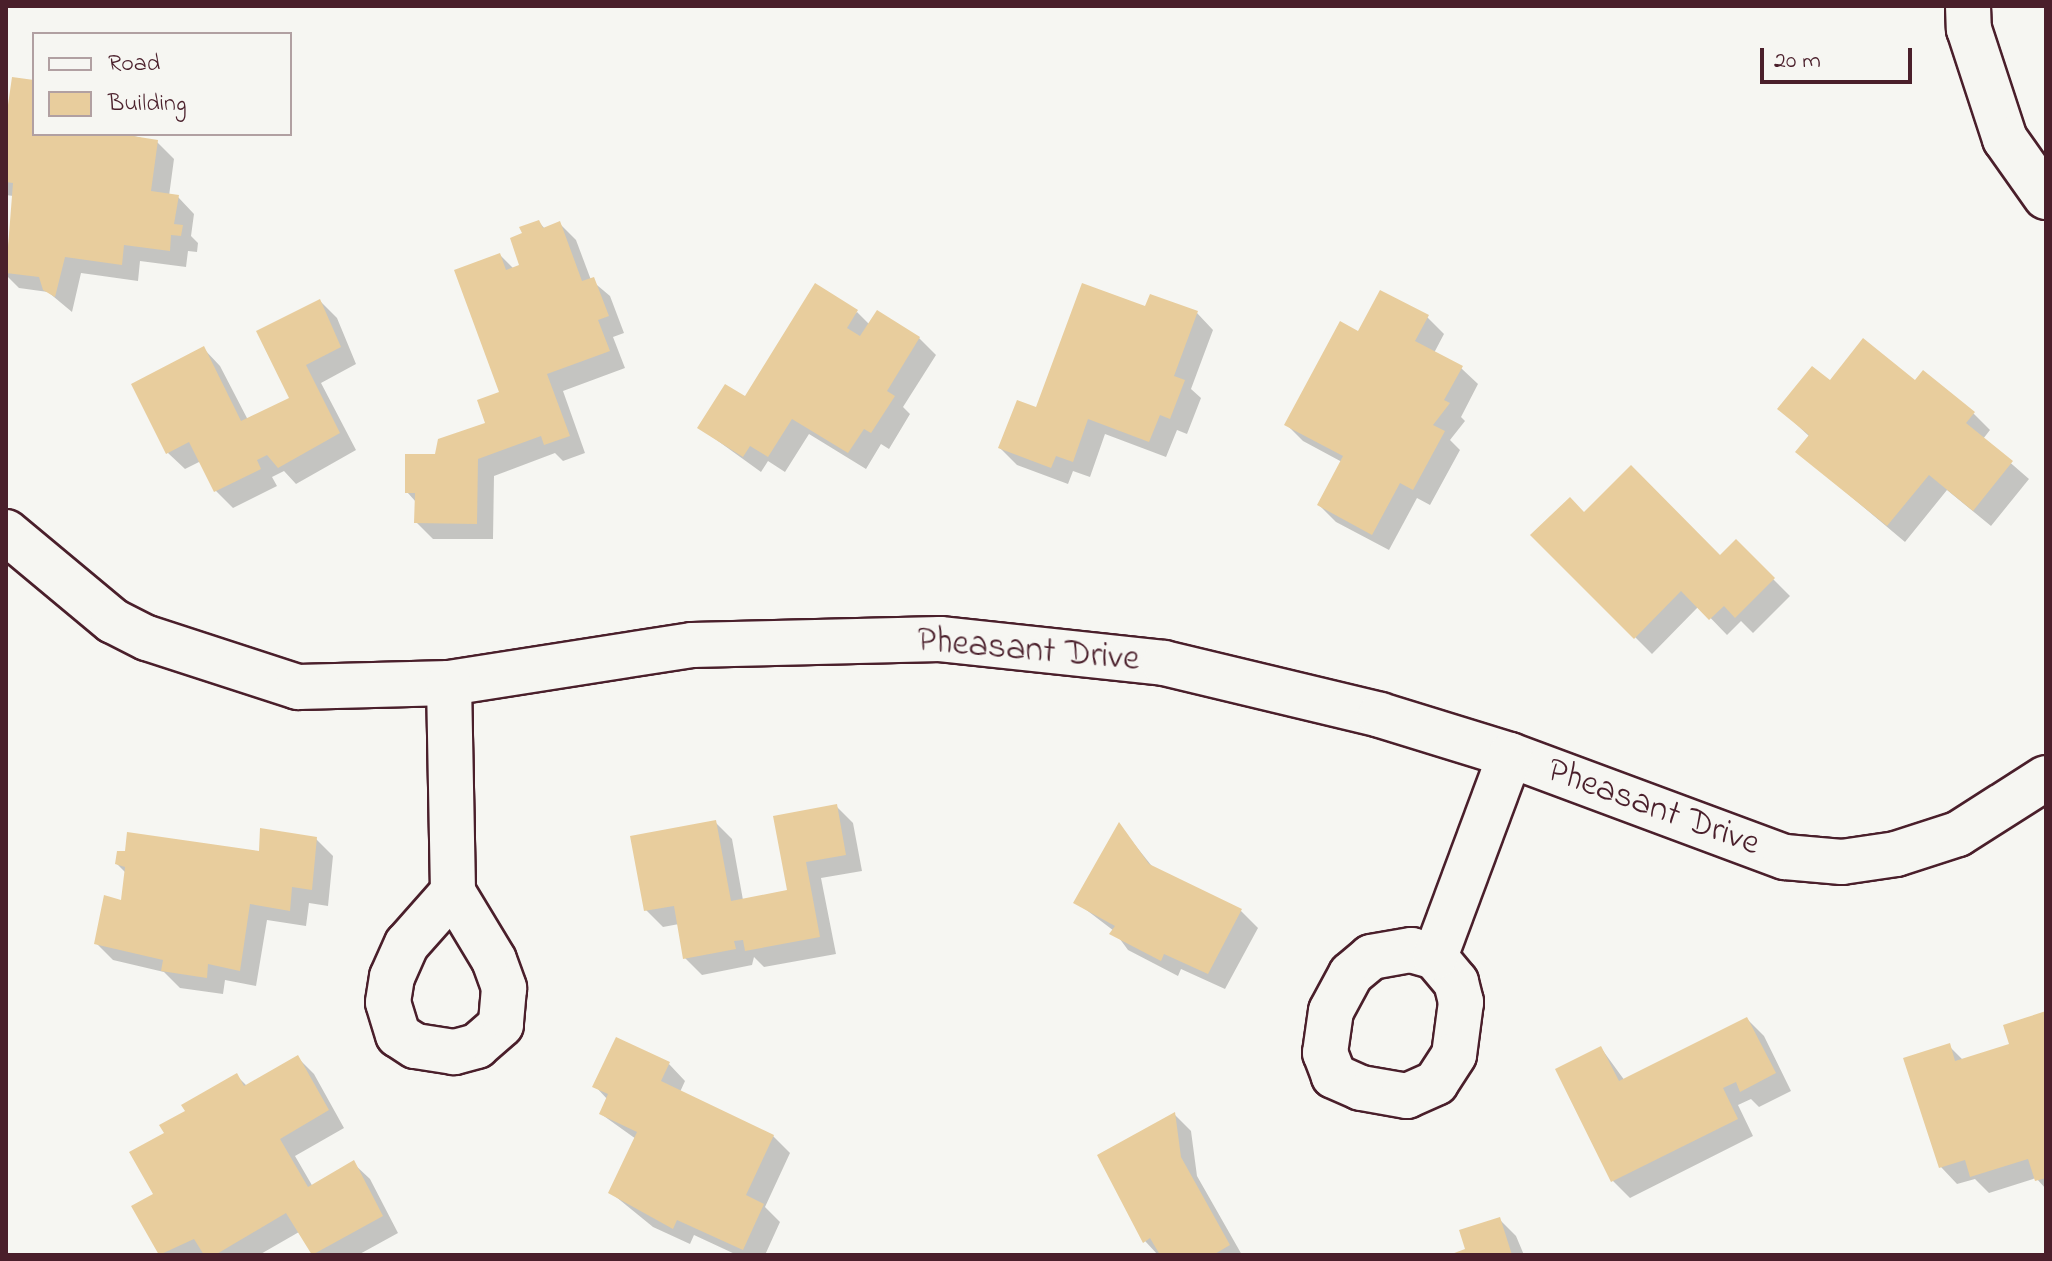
<!DOCTYPE html>
<style>
body{margin:0}
#map{position:relative;width:2052px;height:1261px;overflow:hidden;background:#f6f6f2;font-family:"Indie Flower",sans-serif}
div>[style]{position:absolute}
.shadow>*{inset:0;background:#0003}
.building>*{inset:0;background:#e8cd9d}
.roads{filter:drop-shadow(2px 0 #4a1f2b) drop-shadow(-2px 0 #4a1f2b) drop-shadow(0 2px #4a1f2b) drop-shadow(0 -2px #4a1f2b)}
.street>*{height:44px;margin:-22px;padding:0 22px;transform-origin:22px;border-radius:22px;background:#f6f6f2}
span{translate:-50% -50%;white-space:nowrap;text-align:center;line-height:1.15;-webkit-text-stroke:6px #f6f6f2;paint-order:stroke}
.street-label{font-size:36px;color:#4a1f2b}
.frame{position:absolute;inset:0;border:8px solid #4a1f2b;pointer-events:none}
.legend{position:absolute;left:32px;top:32px;width:260px;height:104px;box-sizing:border-box;background:#f6f6f2;border:2px solid #b1a0a2;margin:0;padding:10px 14px;list-style:none;font-size:24px;color:#4a1f2b}
.legend li{display:flex;align-items:center;gap:16px;height:40px}
.legend b{width:40px;border:2px solid #b1a0a2}
.scale{position:absolute;left:1760px;top:48px;width:152px;height:36px;box-sizing:border-box;border:4px solid #4a1f2b;border-top:0;padding-left:10px;font-size:24px;line-height:28px;white-space:nowrap;color:#4a1f2b;-webkit-text-stroke:6px #f6f6f2;paint-order:stroke}
</style>
<div id="map">
<div class="shadow">
<div style="clip-path:polygon(34px 82px,34px 134px,126px 134px,157px 142px,174px 159px,169px 196px,178px 197px,194px 214px,191px 236px,198px 243px,197px 252px,188px 251px,186px 267px,140px 261px,138px 281px,81px 273px,72px 312px,48px 292px,19px 288px,6px 275px,13px 196px,6px 195px,6px 121px)"></div>
<div style="clip-path:polygon(539px 222px,545px 229px,559px 223px,576px 240px,591px 280px,610px 296px,624px 333px,613px 337px,625px 368px,563px 391px,585px 453px,563px 461px,555px 453px,494px 476px,493px 539px,433px 539px,416px 522px,416px 502px,407px 492px,436px 456px,488px 424px,501px 393px,500px 255px,514px 269px,522px 266px)"></div>
<div style="clip-path:polygon(320px 301px,337px 318px,356px 364px,321px 383px,356px 450px,296px 484px,284px 471px,272px 477px,277px 486px,233px 508px,216px 491px,201px 461px,185px 469px,168px 453px,204px 349px,220px 366px,248px 420px,291px 398px)"></div>
<div style="clip-path:polygon(1146px 309px,1197px 313px,1213px 330px,1191px 389px,1201px 398px,1187px 434px,1177px 430px,1166px 457px,1105px 434px,1090px 477px,1073px 471px,1068px 484px,1017px 465px,1000px 448px)"></div>
<div style="clip-path:polygon(857px 312px,870px 325px,919px 338px,936px 355px,903px 407px,910px 414px,889px 449px,881px 444px,866px 469px,809px 434px,785px 472px,768px 461px,761px 472px,700px 428px,746px 399px)"></div>
<div style="clip-path:polygon(1427px 317px,1444px 334px,1434px 353px,1461px 368px,1478px 384px,1461px 417px,1465px 421px,1450px 440px,1460px 450px,1430px 505px,1417px 498px,1389px 550px,1336px 522px,1319px 505px,1342px 462px,1303px 441px,1286px 424px,1359px 334px)"></div>
<div style="clip-path:polygon(1831px 383px,1915px 383px,1974px 414px,1990px 430px,1983px 439px,2029px 479px,1991px 526px,1947px 490px,1905px 542px,1798px 452px,1810px 437px,1780px 409px)"></div>
<div style="clip-path:polygon(1584px 514px,1720px 558px,1736px 542px,1790px 596px,1753px 633px,1741px 621px,1727px 635px,1699px 606px,1652px 654px,1533px 535px)"></div>
<div style="clip-path:polygon(836px 806px,853px 823px,862px 871px,821px 878px,836px 954px,764px 967px,754px 957px,752px 965px,702px 975px,685px 958px,679px 924px,663px 927px,646px 910px,715px 822px,732px 839px,743px 900px,789px 892px)"></div>
<div style="clip-path:polygon(1119px 825px,1155px 870px,1241px 911px,1258px 928px,1225px 989px,1181px 969px,1178px 976px,1128px 950px,1114px 931px,1076px 902px)"></div>
<div style="clip-path:polygon(316px 839px,333px 856px,328px 906px,309px 903px,306px 926px,267px 920px,256px 986px,225px 980px,223px 994px,180px 988px,164px 972px,113px 960px,96px 943px,123px 902px,126px 873px,117px 864px,261px 853px)"></div>
<div style="clip-path:polygon(2046px 1014px,2046px 1189px,2036px 1178px,1989px 1193px,1975px 1179px,1957px 1184px,1941px 1167px,1949px 1046px,1964px 1061px,2012px 1045px)"></div>
<div style="clip-path:polygon(1747px 1019px,1764px 1036px,1791px 1091px,1759px 1107px,1751px 1099px,1738px 1105px,1753px 1136px,1630px 1198px,1613px 1181px,1558px 1070px,1601px 1048px,1625px 1081px)"></div>
<div style="clip-path:polygon(297px 1057px,314px 1074px,344px 1128px,295px 1156px,313px 1187px,353px 1163px,370px 1179px,398px 1233px,358px 1255px,313px 1255px,299px 1232px,259px 1255px,161px 1255px,134px 1207px,156px 1195px,166px 1133px,236px 1075px,247px 1086px)"></div>
<div style="clip-path:polygon(669px 1064px,685px 1081px,680px 1092px,773px 1136px,790px 1153px,765px 1207px,780px 1222px,765px 1255px,737px 1255px,694px 1235px,690px 1244px,653px 1227px,610px 1192px,636px 1139px,601px 1114px,608px 1100px,595px 1086px)"></div>
<div style="clip-path:polygon(1174px 1114px,1191px 1131px,1197px 1176px,1242px 1255px,1158px 1255px,1145px 1241px)"></div>
<div style="clip-path:polygon(1499px 1219px,1516px 1236px,1524px 1255px,1450px 1255px,1467px 1251px)"></div>
</div>
<div class="building">
<div style="clip-path:polygon(12px 77px,34px 80px,34px 134px,120px 134px,158px 140px,151px 191px,179px 195px,174px 224px,183px 225px,181px 236px,171px 235px,170px 251px,124px 245px,122px 265px,65px 257px,55px 297px,43px 290px,39px 277px,6px 273px,13px 183px,6px 182px,6px 119px)"></div>
<div style="clip-path:polygon(539px 220px,543px 228px,560px 221px,582px 281px,594px 277px,609px 316px,598px 320px,610px 351px,547px 374px,570px 436px,544px 445px,541px 436px,478px 459px,477px 524px,414px 523px,415px 493px,405px 493px,405px 454px,435px 454px,438px 439px,485px 423px,477px 400px,499px 392px,454px 270px,500px 253px,506px 270px,519px 265px,510px 238px,522px 233px,519px 227px)"></div>
<div style="clip-path:polygon(815px 283px,858px 310px,847px 328px,860px 336px,877px 310px,920px 337px,887px 391px,895px 396px,871px 433px,864px 429px,848px 453px,792px 419px,768px 457px,750px 446px,743px 457px,697px 428px,725px 384px,745px 396px)"></div>
<div style="clip-path:polygon(1082px 283px,1145px 306px,1150px 294px,1198px 311px,1174px 376px,1185px 380px,1170px 419px,1160px 415px,1149px 442px,1088px 419px,1073px 462px,1056px 456px,1051px 468px,998px 448px,1017px 400px,1036px 407px)"></div>
<div style="clip-path:polygon(1380px 290px,1429px 315px,1415px 341px,1463px 366px,1444px 400px,1450px 403px,1433px 425px,1445px 431px,1413px 490px,1400px 483px,1372px 535px,1317px 505px,1343px 456px,1284px 425px,1340px 321px,1358px 331px)"></div>
<div style="clip-path:polygon(320px 299px,341px 347px,306px 365px,340px 433px,278px 468px,267px 455px,257px 460px,261px 469px,214px 492px,189px 442px,166px 454px,131px 384px,204px 346px,241px 421px,289px 398px,256px 331px)"></div>
<div style="clip-path:polygon(1863px 338px,1915px 380px,1923px 370px,1975px 412px,1966px 423px,2013px 461px,1973px 511px,1929px 475px,1887px 526px,1795px 452px,1809px 435px,1777px 409px,1812px 366px,1830px 380px)"></div>
<div style="clip-path:polygon(1631px 465px,1720px 555px,1736px 539px,1775px 578px,1735px 618px,1724px 606px,1709px 620px,1681px 591px,1634px 639px,1530px 535px,1570px 497px,1584px 512px)"></div>
<div style="clip-path:polygon(837px 804px,846px 855px,806px 862px,820px 937px,745px 951px,743px 940px,734px 941px,736px 949px,683px 959px,674px 906px,644px 911px,630px 836px,716px 820px,731px 901px,787px 890px,773px 816px)"></div>
<div style="clip-path:polygon(1119px 822px,1149px 864px,1242px 909px,1208px 974px,1164px 954px,1161px 961px,1109px 934px,1115px 926px,1073px 903px)"></div>
<div style="clip-path:polygon(260px 828px,317px 837px,312px 890px,292px 887px,290px 911px,250px 904px,240px 971px,208px 964px,207px 978px,161px 971px,163px 960px,94px 944px,104px 895px,121px 900px,125px 867px,115px 864px,117px 851px,125px 851px,127px 832px,259px 851px)"></div>
<div style="clip-path:polygon(2046px 1011px,2046px 1178px,2035px 1181px,2028px 1159px,1970px 1177px,1965px 1160px,1939px 1168px,1903px 1058px,1950px 1043px,1955px 1061px,2009px 1044px,2003px 1025px)"></div>
<div style="clip-path:polygon(1747px 1017px,1776px 1073px,1740px 1092px,1736px 1082px,1723px 1088px,1738px 1119px,1611px 1182px,1555px 1069px,1601px 1046px,1619px 1081px)"></div>
<div style="clip-path:polygon(616px 1037px,670px 1062px,661px 1081px,774px 1135px,746px 1195px,764px 1204px,743px 1250px,677px 1220px,673px 1229px,608px 1193px,637px 1132px,599px 1114px,608px 1094px,592px 1087px)"></div>
<div style="clip-path:polygon(298px 1055px,329px 1110px,280px 1139px,308px 1187px,354px 1160px,383px 1216px,312px 1255px,286px 1213px,215px 1255px,204px 1255px,194px 1239px,159px 1255px,131px 1206px,153px 1194px,129px 1152px,164px 1133px,159px 1125px,185px 1111px,181px 1105px,237px 1073px,244px 1086px)"></div>
<div style="clip-path:polygon(1175px 1112px,1181px 1157px,1230px 1245px,1213px 1255px,1160px 1255px,1150px 1238px,1143px 1243px,1097px 1155px)"></div>
<div style="clip-path:polygon(1500px 1217px,1512px 1255px,1449px 1255px,1465px 1249px,1459px 1230px)"></div>
</div>
<div class="roads">
<div class="street">
<div style="left:1968px;top:6px;width:23px;rotate:88deg"></div>
<div style="left:1969px;top:29px;width:116px;rotate:71.9deg"></div>
<div style="left:2005px;top:139px;width:71px;rotate:54.7deg"></div>
<div style="left:6px;top:532px;width:139px;rotate:39.8deg"></div>
<div style="left:113px;top:621px;width:38px;rotate:27deg"></div>
<div style="left:147px;top:638px;width:159px;rotate:18deg"></div>
<div style="left:298px;top:687px;width:151px;rotate:-1.5deg"></div>
<div style="left:449px;top:683px;width:246px;rotate:-8.9deg"></div>
<div style="left:692px;top:645px;width:248px;rotate:-1.4deg"></div>
<div style="left:940px;top:639px;width:225px;rotate:6.1deg"></div>
<div style="left:1164px;top:663px;width:222px;rotate:13.5deg"></div>
<div style="left:1380px;top:715px;width:136px;rotate:17.1deg"></div>
<div style="left:1510px;top:755px;width:293px;rotate:20.4deg"></div>
<div style="left:1785px;top:857px;width:57px;rotate:5deg"></div>
<div style="left:1842px;top:862px;width:55px;rotate:-8.4deg"></div>
<div style="left:1896px;top:854px;width:65px;rotate:-17.9deg"></div>
<div style="left:1958px;top:834px;width:104px;rotate:-32.5deg"></div>
<div style="left:449px;top:683px;width:209px;rotate:88.9deg"></div>
<div style="left:453px;top:892px;width:79px;rotate:58.9deg"></div>
<div style="left:494px;top:960px;width:30px;rotate:70deg"></div>
<div style="left:504px;top:988px;width:37px;rotate:95deg"></div>
<div style="left:501px;top:1025px;width:32px;rotate:139deg"></div>
<div style="left:477px;top:1046px;width:24px;rotate:165deg"></div>
<div style="left:454px;top:1052px;width:39px;rotate:-171deg"></div>
<div style="left:415px;top:1046px;width:20px;rotate:-147deg"></div>
<div style="left:398px;top:1035px;width:34px;rotate:-107deg"></div>
<div style="left:388px;top:1002px;width:25px;rotate:-81deg"></div>
<div style="left:392px;top:977px;width:36px;rotate:-66deg"></div>
<div style="left:407px;top:944px;width:69px;rotate:-48.5deg"></div>
<div style="left:1411px;top:950px;width:25px;rotate:16deg"></div>
<div style="left:1435px;top:957px;width:33px;rotate:50deg"></div>
<div style="left:1456px;top:982px;width:21px;rotate:76deg"></div>
<div style="left:1461px;top:1002px;width:53px;rotate:97.5deg"></div>
<div style="left:1454px;top:1055px;width:33px;rotate:123deg"></div>
<div style="left:1436px;top:1083px;width:32px;rotate:156deg"></div>
<div style="left:1407px;top:1096px;width:47px;rotate:-170.1deg"></div>
<div style="left:1361px;top:1088px;width:30px;rotate:-156deg"></div>
<div style="left:1334px;top:1076px;width:25px;rotate:-111deg"></div>
<div style="left:1325px;top:1053px;width:42px;rotate:-81.9deg"></div>
<div style="left:1331px;top:1011px;width:42px;rotate:-61.6deg"></div>
<div style="left:1351px;top:974px;width:26px;rotate:-40deg"></div>
<div style="left:1371px;top:957px;width:41px;rotate:-9.9deg"></div>
<div style="left:1435px;top:957px;width:215px;rotate:-69.6deg"></div>
</div>
</div>
<div class="street-label">
<span style="left:1028px;top:651px;rotate:5deg">Pheasant Drive</span>
<span style="left:1653px;top:808px;rotate:20deg">Pheasant Drive</span>
</div>
<div class="frame"></div>
<ul class="legend">
<li><b style="height:10px;background:#f6f6f2"></b>Road</li>
<li><b style="height:22px;background:#e8cd9d"></b>Building</li>
</ul>
<div class="scale">20 m</div>
</div>
